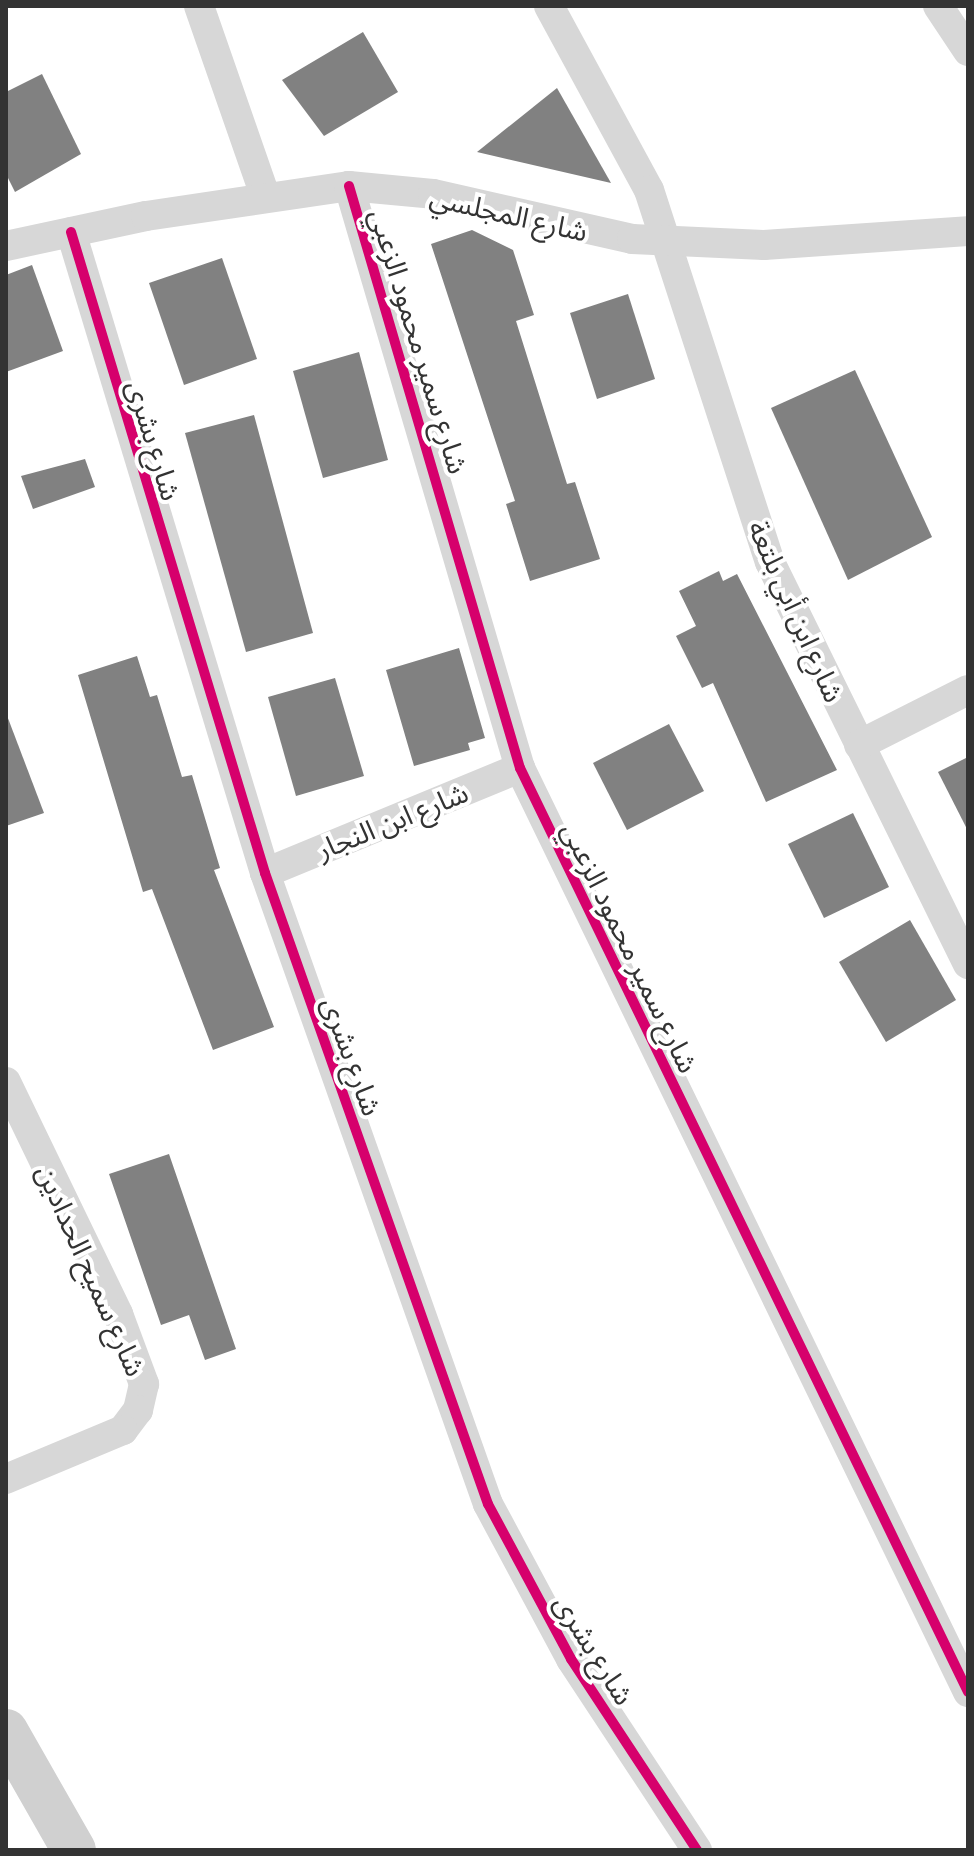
<!DOCTYPE html>
<meta charset="utf-8">
<style>
body{margin:0}
#map{position:relative;width:974px;height:1856px;overflow:hidden;background:#fff;font-family:Barlow,"Noto Sans Arabic",sans-serif}
div>[style]{position:absolute}
.building>*{inset:0;background:#818181}
.street>*{height:30px;margin:-15px;padding:0 15px;transform-origin:15px;border-radius:15px;background:#d7d7d7}
.secondary>*{height:44px;margin:-22px;padding:0 22px;transform-origin:22px;border-radius:22px;background:#d0d0d0}
.cycleway>*{height:10px;margin:-5px;padding:0 5px;transform-origin:5px;border-radius:5px;background:#d6006c}
span{translate:-50% -50%;white-space:nowrap;text-align:center;line-height:1.15;-webkit-text-stroke:8px #fff;paint-order:stroke}
.street-label{font-size:28px;color:#333}
.frame{position:absolute;inset:0;border:8px solid #333;pointer-events:none}
</style>
<div id="map">
<div class="building">
<div style="clip-path:polygon(363px 32px,398px 92px,324px 136px,282px 80px)"></div>
<div style="clip-path:polygon(42px 74px,81px 154px,15px 192px,6px 174px,6px 92px)"></div>
<div style="clip-path:polygon(557px 88px,611px 183px,477px 152px)"></div>
<div style="clip-path:polygon(472px 230px,513px 250px,534px 315px,516px 321px,567px 484px,575px 482px,600px 559px,530px 581px,506px 504px,515px 501px,431px 244px)"></div>
<div style="clip-path:polygon(222px 258px,257px 359px,184px 385px,149px 283px)"></div>
<div style="clip-path:polygon(32px 265px,63px 351px,6px 372px,6px 275px)"></div>
<div style="clip-path:polygon(628px 294px,655px 379px,597px 399px,570px 313px)"></div>
<div style="clip-path:polygon(359px 352px,388px 460px,323px 478px,293px 371px)"></div>
<div style="clip-path:polygon(855px 370px,932px 537px,848px 580px,771px 408px)"></div>
<div style="clip-path:polygon(254px 415px,313px 633px,246px 652px,185px 433px)"></div>
<div style="clip-path:polygon(85px 459px,95px 487px,33px 509px,21px 476px)"></div>
<div style="clip-path:polygon(719px 571px,723px 581px,737px 574px,837px 770px,766px 802px,713px 683px,702px 688px,676px 636px,696px 626px,679px 591px)"></div>
<div style="clip-path:polygon(459px 648px,485px 738px,468px 743px,470px 750px,414px 766px,386px 670px)"></div>
<div style="clip-path:polygon(137px 656px,150px 697px,157px 695px,182px 777px,192px 775px,220px 868px,214px 870px,274px 1027px,213px 1050px,152px 889px,143px 892px,78px 675px)"></div>
<div style="clip-path:polygon(335px 678px,364px 776px,296px 796px,268px 697px)"></div>
<div style="clip-path:polygon(6px 713px,44px 813px,6px 826px)"></div>
<div style="clip-path:polygon(669px 724px,704px 791px,627px 830px,593px 763px)"></div>
<div style="clip-path:polygon(968px 757px,968px 831px,938px 772px)"></div>
<div style="clip-path:polygon(853px 813px,889px 887px,824px 918px,788px 844px)"></div>
<div style="clip-path:polygon(910px 920px,956px 1000px,886px 1042px,839px 962px)"></div>
<div style="clip-path:polygon(169px 1154px,236px 1349px,205px 1360px,189px 1315px,161px 1325px,109px 1174px)"></div>
</div>
<div class="street">
<div style="left:199px;top:6px;width:200px;rotate:70.8deg"></div>
<div style="left:549px;top:6px;width:209px;rotate:61.5deg"></div>
<div style="left:649px;top:190px;width:391px;rotate:72deg"></div>
<div style="left:770px;top:562px;width:448px;rotate:63.8deg"></div>
<div style="left:938px;top:6px;width:54px;rotate:56.3deg"></div>
<div style="left:349px;top:186px;width:607px;rotate:73.63deg"></div>
<div style="left:520px;top:768px;width:1027px;rotate:64.13deg"></div>
<div style="left:71px;top:232px;width:670px;rotate:73.16deg"></div>
<div style="left:265px;top:873px;width:669px;rotate:70.54deg"></div>
<div style="left:488px;top:1504px;width:176px;rotate:61.8deg"></div>
<div style="left:571px;top:1659px;width:229px;rotate:56.6deg"></div>
<div style="left:6px;top:246px;width:143px;rotate:-12.1deg"></div>
<div style="left:146px;top:216px;width:205px;rotate:-8.4deg"></div>
<div style="left:349px;top:186px;width:84px;rotate:5.4deg"></div>
<div style="left:433px;top:194px;width:204px;rotate:12.7deg"></div>
<div style="left:632px;top:239px;width:132px;rotate:2.6deg"></div>
<div style="left:764px;top:245px;width:204px;rotate:-3.9deg"></div>
<div style="left:859px;top:745px;width:122px;rotate:-26.8deg"></div>
<div style="left:265px;top:873px;width:276px;rotate:-22.4deg"></div>
<div style="left:6px;top:1082px;width:258px;rotate:64.2deg"></div>
<div style="left:118px;top:1314px;width:75px;rotate:69.6deg"></div>
<div style="left:144px;top:1384px;width:27px;rotate:103deg"></div>
<div style="left:138px;top:1410px;width:25px;rotate:127deg"></div>
<div style="left:123px;top:1430px;width:127px;rotate:157.3deg"></div>
</div>
<div class="secondary">
<div style="left:6px;top:1731px;width:137px;rotate:60.3deg"></div>
</div>
<div class="cycleway">
<div style="left:349px;top:186px;width:607px;rotate:73.63deg"></div>
<div style="left:520px;top:768px;width:1027px;rotate:64.13deg"></div>
<div style="left:71px;top:232px;width:670px;rotate:73.16deg"></div>
<div style="left:265px;top:873px;width:669px;rotate:70.54deg"></div>
<div style="left:488px;top:1504px;width:176px;rotate:61.8deg"></div>
<div style="left:571px;top:1659px;width:229px;rotate:56.6deg"></div>
</div>
<div class="street-label">
<span style="left:509px;top:213px;rotate:13deg">شارع المجلسي</span>
<span style="left:420px;top:341px;rotate:73deg">شارع سمير محمود الزعبي</span>
<span style="left:155px;top:440px;rotate:73deg">شارع بشرى</span>
<span style="left:797px;top:611px;rotate:66deg">شارع ابن أبي بلتعة</span>
<span style="left:392px;top:820px;rotate:-22deg">شارع ابن النجار</span>
<span style="left:631px;top:947px;rotate:64deg">شارع سمير محمود الزعبي</span>
<span style="left:353px;top:1056px;rotate:70deg">شارع بشرى</span>
<span style="left:92px;top:1270px;rotate:66deg">شارع سميح الحدادين</span>
<span style="left:595px;top:1649px;rotate:58deg">شارع بشرى</span>
</div>
<div class="frame"></div>
</div>
